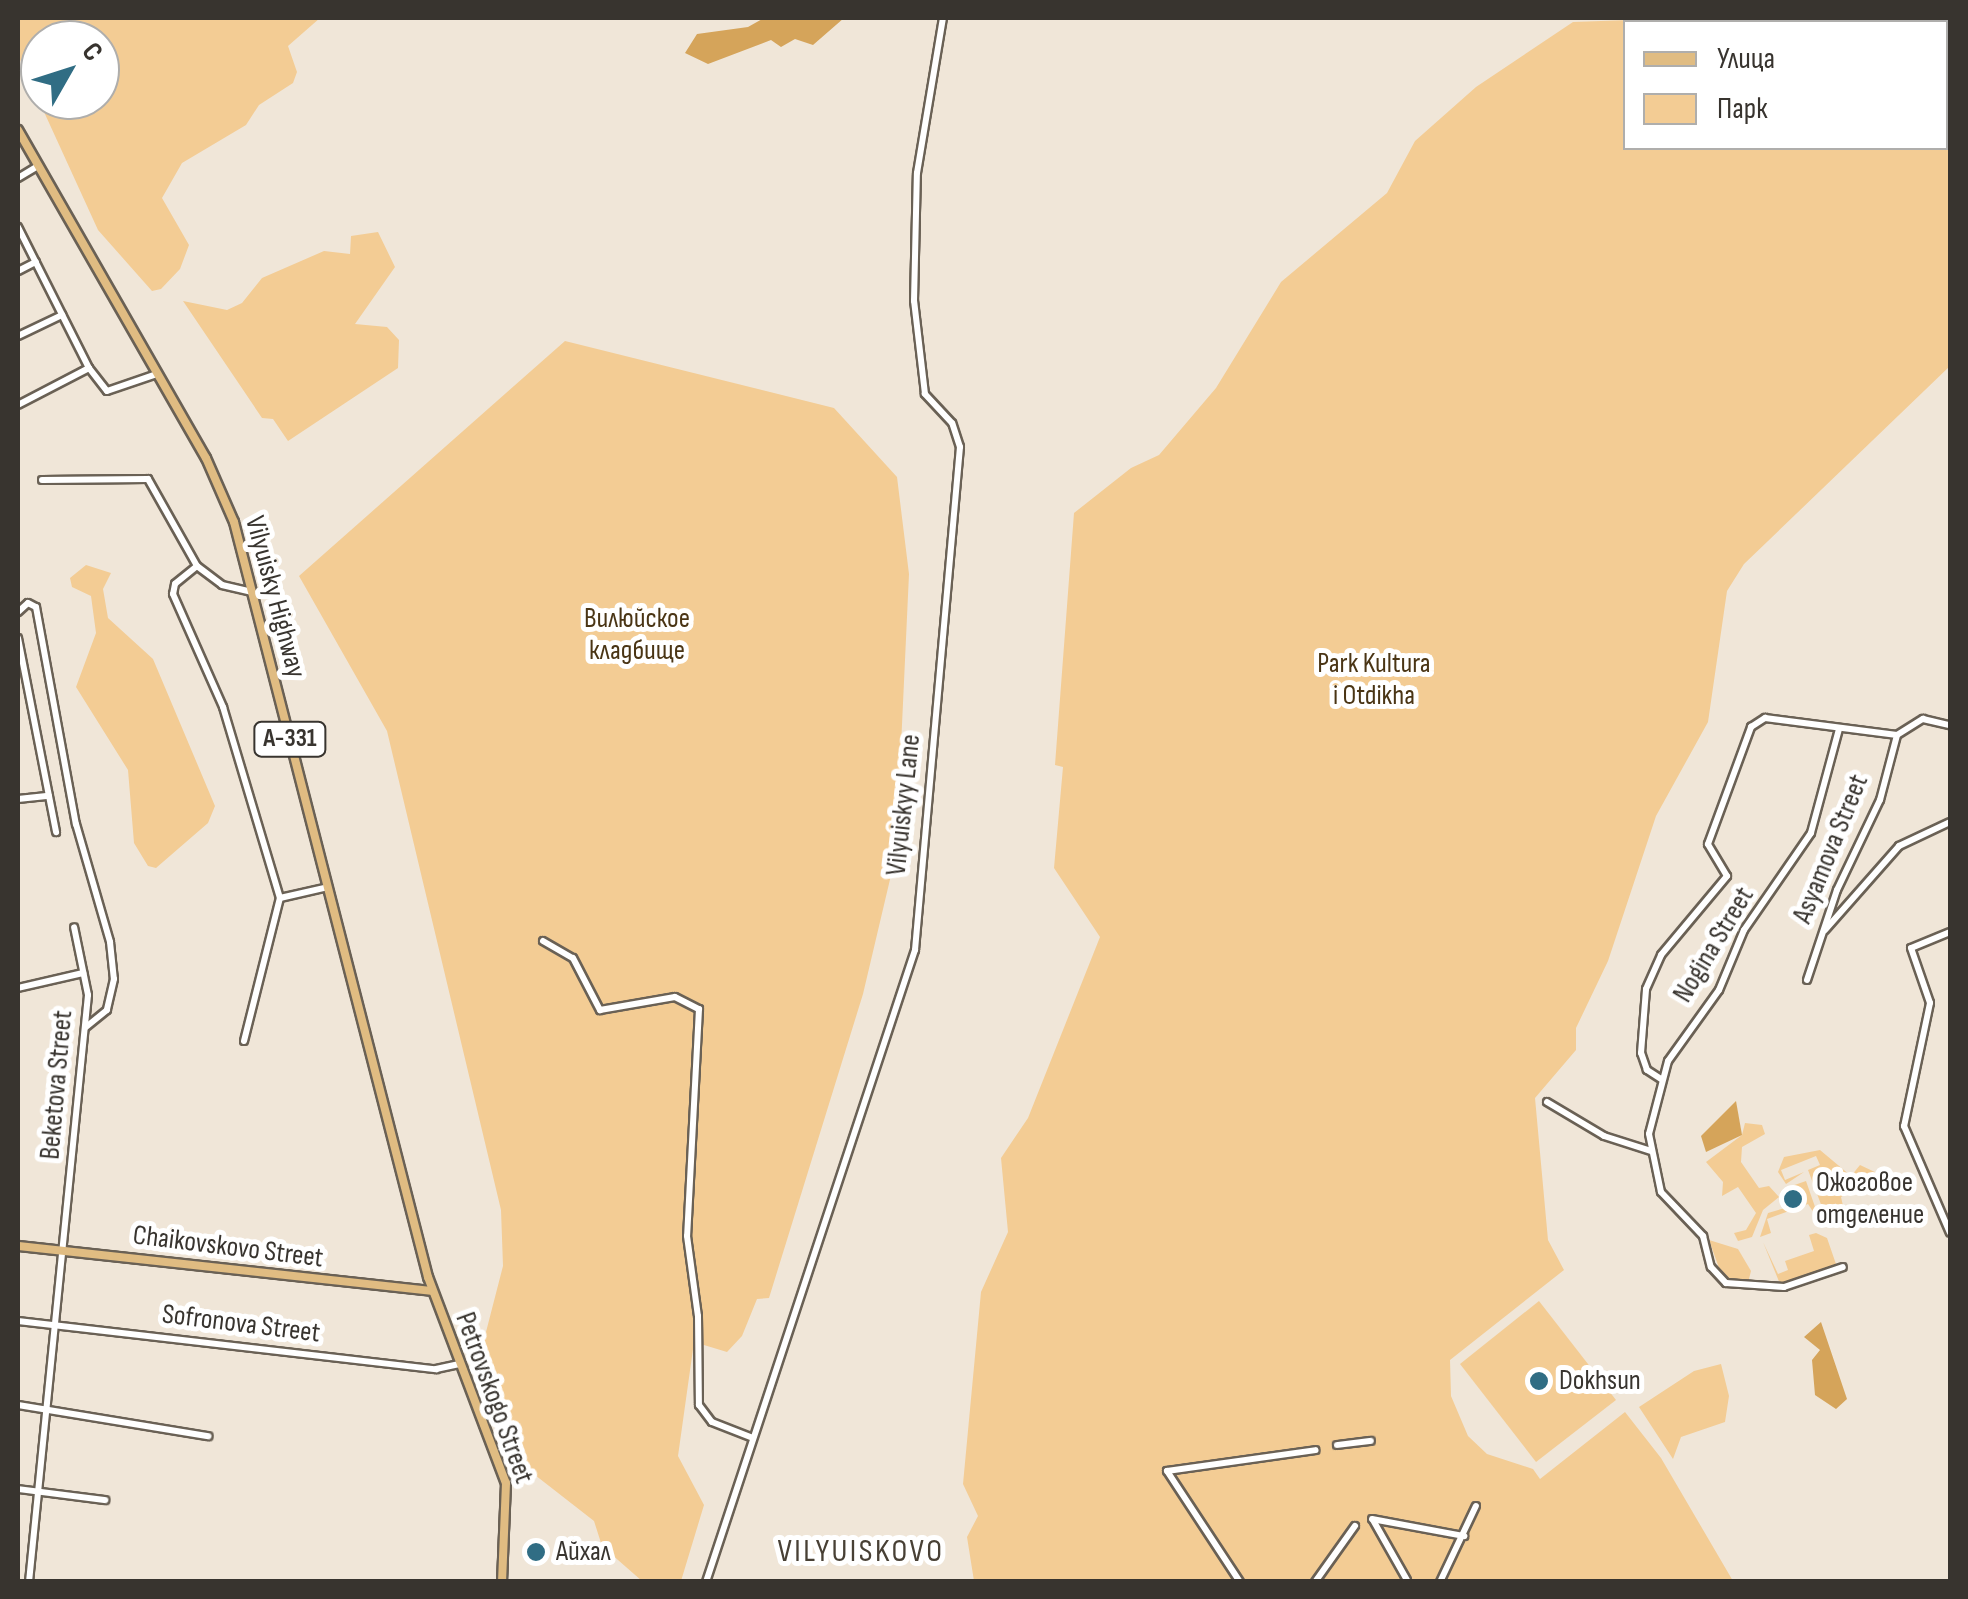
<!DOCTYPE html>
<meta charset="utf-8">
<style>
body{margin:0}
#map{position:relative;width:1968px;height:1599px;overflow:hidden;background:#f0e6d8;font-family:"Sofia Sans Condensed",sans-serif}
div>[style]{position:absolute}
.green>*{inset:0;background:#f3cc94}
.water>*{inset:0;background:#d5a45a}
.roads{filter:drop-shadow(2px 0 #6a6155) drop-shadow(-2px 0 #6a6155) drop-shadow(0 2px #6a6155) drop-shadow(0 -2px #6a6155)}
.minor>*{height:6px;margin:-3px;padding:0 3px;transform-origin:3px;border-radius:3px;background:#fff}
.major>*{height:8px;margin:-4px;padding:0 4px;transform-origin:4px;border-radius:4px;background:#e0bc82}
.dots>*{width:28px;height:28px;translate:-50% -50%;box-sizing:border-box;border:5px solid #fff;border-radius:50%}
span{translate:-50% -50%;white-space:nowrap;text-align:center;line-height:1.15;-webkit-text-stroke:10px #fff;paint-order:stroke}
.shield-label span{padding:2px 8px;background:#fff;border:2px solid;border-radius:8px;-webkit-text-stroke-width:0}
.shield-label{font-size:25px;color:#38342f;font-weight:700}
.street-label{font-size:28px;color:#38342f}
.park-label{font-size:28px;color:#4a3515}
.poi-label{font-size:28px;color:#38342f}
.left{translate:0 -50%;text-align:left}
.quarter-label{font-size:32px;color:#484035;letter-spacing:2.5px}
.frame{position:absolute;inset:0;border:20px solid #38342f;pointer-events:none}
.legend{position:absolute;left:1623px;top:20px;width:325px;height:130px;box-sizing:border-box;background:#fff;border:2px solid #afaeac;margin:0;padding:12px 18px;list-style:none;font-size:30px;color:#38342f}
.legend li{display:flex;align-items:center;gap:20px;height:50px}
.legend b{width:50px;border:2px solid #afaeac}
.north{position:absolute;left:20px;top:20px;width:100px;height:100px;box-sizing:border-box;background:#fff;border:2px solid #afaeac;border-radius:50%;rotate:51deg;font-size:28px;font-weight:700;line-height:40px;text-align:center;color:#38342f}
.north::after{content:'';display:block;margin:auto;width:35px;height:45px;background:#306d84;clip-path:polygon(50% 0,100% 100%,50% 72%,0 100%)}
</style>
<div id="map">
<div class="green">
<div style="clip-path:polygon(evenodd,18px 18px,320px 18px,288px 46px,297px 72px,293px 83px,259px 105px,246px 125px,182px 163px,162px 198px,189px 245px,180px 269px,161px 289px,152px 291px,98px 230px,18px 55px,18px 18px,40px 40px,100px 40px,100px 100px,40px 100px,40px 40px)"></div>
<div style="clip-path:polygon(1686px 18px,1691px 22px,1626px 22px,1626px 148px,1946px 148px,1946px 22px,1828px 22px,1950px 18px,1950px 366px,1744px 564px,1727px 591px,1708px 722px,1656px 816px,1608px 961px,1576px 1028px,1576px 1050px,1535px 1098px,1548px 1240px,1564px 1270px,1450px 1360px,1451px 1396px,1468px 1436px,1487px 1454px,1533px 1469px,1540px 1479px,1625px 1412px,1661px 1458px,1733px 1581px,974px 1581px,967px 1537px,978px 1516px,963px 1484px,981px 1292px,1008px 1232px,1001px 1158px,1028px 1118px,1100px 937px,1054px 868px,1063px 767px,1055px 765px,1074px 513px,1131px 468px,1159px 455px,1216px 388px,1281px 282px,1387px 193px,1415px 141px,1476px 87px,1573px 22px)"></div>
<div style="clip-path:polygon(378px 232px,395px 267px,355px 324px,387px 327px,399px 340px,398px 368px,288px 441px,273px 419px,262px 418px,183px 301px,227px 310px,242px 303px,262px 278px,324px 251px,350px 254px,351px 236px)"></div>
<div style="clip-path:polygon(565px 341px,834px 408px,897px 477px,909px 574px,896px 854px,863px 994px,769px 1298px,757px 1299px,742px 1336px,727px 1352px,694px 1342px,678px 1456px,704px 1505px,681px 1581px,642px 1581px,602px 1546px,594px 1521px,526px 1468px,490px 1405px,478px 1363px,503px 1266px,501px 1210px,387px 731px,299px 576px)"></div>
<div style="clip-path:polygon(86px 565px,111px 573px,103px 589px,108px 618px,153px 659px,215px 806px,208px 823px,156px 868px,148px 866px,134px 843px,128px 770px,76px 687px,96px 633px,91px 596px,72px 587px,70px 578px)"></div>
<div style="clip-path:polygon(1745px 1123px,1762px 1125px,1765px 1134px,1742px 1147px,1741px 1162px,1759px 1188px,1769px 1186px,1779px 1197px,1763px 1210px,1752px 1237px,1738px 1241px,1734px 1233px,1746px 1230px,1756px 1213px,1738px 1187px,1722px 1196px,1723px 1182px,1706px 1162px,1742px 1135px)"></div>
<div style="clip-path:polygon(1820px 1150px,1851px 1176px,1860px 1165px,1879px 1174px,1841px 1197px,1846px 1219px,1832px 1226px,1843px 1214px,1835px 1203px,1834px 1213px,1825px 1215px,1808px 1170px,1820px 1165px,1816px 1156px,1781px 1170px,1785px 1180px,1804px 1172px,1786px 1184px,1778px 1172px,1784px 1157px)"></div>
<div style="clip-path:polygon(1806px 1181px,1821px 1224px,1808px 1204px,1767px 1219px,1771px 1233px,1760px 1237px,1768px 1213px,1798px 1204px,1798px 1196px,1783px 1189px)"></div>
<div style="clip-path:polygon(1816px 1233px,1827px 1238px,1837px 1267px,1780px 1284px,1763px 1242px,1778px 1274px,1788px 1270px,1785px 1261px,1814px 1251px,1809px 1235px)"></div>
<div style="clip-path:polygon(1709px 1240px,1738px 1249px,1751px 1271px,1748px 1283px,1723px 1279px)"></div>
<div style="clip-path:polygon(1539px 1301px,1616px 1400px,1536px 1462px,1460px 1364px)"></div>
<div style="clip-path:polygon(1721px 1364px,1729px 1396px,1725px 1422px,1681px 1437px,1673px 1459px,1639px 1407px,1694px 1371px)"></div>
</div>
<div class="water">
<div style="clip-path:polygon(764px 18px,844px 18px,813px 45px,795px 39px,781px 47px,771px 40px,708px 64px,685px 53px,697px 34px,748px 27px)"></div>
<div style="clip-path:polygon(1736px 1101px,1742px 1135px,1706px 1152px,1701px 1136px)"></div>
<div style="clip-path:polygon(1821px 1322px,1847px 1399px,1836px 1409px,1815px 1395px,1812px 1360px,1820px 1350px,1804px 1337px)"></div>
</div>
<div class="roads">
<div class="minor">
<div style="left:18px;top:178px;width:23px;rotate:-31deg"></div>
<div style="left:18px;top:227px;width:158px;rotate:63.3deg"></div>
<div style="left:89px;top:368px;width:80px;rotate:152.5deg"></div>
<div style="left:18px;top:271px;width:20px;rotate:-27deg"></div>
<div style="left:18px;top:336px;width:49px;rotate:-25.5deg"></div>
<div style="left:89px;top:368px;width:29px;rotate:52deg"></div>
<div style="left:107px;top:391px;width:53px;rotate:-18.8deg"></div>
<div style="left:42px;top:480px;width:106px;rotate:-0.5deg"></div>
<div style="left:148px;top:479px;width:100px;rotate:60.6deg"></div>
<div style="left:197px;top:566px;width:31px;rotate:37deg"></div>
<div style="left:222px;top:585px;width:31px;rotate:13deg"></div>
<div style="left:197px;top:566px;width:28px;rotate:141deg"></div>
<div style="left:175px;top:584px;width:10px;rotate:101deg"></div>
<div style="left:173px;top:594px;width:124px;rotate:66.1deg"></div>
<div style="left:223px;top:707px;width:199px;rotate:73.4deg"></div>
<div style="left:18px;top:612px;width:13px;rotate:-42deg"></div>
<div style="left:28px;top:603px;width:9px;rotate:27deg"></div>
<div style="left:36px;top:607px;width:221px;rotate:79.6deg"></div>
<div style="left:76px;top:824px;width:123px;rotate:73.9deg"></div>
<div style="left:110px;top:942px;width:37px;rotate:84deg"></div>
<div style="left:114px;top:979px;width:32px;rotate:103deg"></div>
<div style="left:107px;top:1010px;width:27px;rotate:141deg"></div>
<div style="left:18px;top:638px;width:198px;rotate:78.9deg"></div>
<div style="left:1839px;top:729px;width:108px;rotate:105.1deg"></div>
<div style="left:1811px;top:833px;width:118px;rotate:124.6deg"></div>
<div style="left:1744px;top:930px;width:65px;rotate:112.6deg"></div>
<div style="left:1719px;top:990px;width:87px;rotate:125.7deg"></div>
<div style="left:1668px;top:1061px;width:75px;rotate:104.6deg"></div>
<div style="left:1649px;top:1134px;width:59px;rotate:78.3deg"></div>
<div style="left:1661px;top:1192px;width:61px;rotate:46.3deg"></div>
<div style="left:1703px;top:1236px;width:32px;rotate:76deg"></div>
<div style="left:1711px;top:1267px;width:22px;rotate:47deg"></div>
<div style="left:1726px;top:1283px;width:58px;rotate:3.9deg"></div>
<div style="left:1784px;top:1287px;width:62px;rotate:-18.7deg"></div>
<div style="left:18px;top:799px;width:31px;rotate:-6deg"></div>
<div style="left:1825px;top:930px;width:112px;rotate:-48.6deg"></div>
<div style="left:1899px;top:846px;width:56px;rotate:-25.2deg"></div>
<div style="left:1950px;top:932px;width:42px;rotate:157.7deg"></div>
<div style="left:1911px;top:948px;width:58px;rotate:70.9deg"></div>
<div style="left:1930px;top:1003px;width:126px;rotate:101.9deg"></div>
<div style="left:1904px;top:1126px;width:116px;rotate:66.7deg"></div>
<div style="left:543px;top:941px;width:34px;rotate:30deg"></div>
<div style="left:573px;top:958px;width:59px;rotate:62.6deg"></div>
<div style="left:600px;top:1010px;width:76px;rotate:-9.8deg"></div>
<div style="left:675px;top:997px;width:27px;rotate:27deg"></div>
<div style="left:699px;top:1009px;width:227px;rotate:93deg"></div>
<div style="left:687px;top:1236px;width:81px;rotate:82.2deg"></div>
<div style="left:698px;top:1316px;width:89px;rotate:89.4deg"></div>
<div style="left:699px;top:1405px;width:21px;rotate:53deg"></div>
<div style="left:712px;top:1422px;width:44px;rotate:21.3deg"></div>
<div style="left:1807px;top:980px;width:95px;rotate:-71.6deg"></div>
<div style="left:1837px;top:890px;width:100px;rotate:-64.5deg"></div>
<div style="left:1880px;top:800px;width:67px;rotate:-75.3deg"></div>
<div style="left:18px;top:988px;width:67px;rotate:-13deg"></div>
<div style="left:244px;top:1041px;width:147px;rotate:-75.9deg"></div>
<div style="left:280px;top:898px;width:49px;rotate:-12.9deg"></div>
<div style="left:1661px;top:1079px;width:17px;rotate:-147deg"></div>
<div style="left:1647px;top:1070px;width:18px;rotate:-109deg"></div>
<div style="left:1641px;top:1053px;width:64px;rotate:-85.5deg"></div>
<div style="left:1646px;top:989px;width:37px;rotate:-66deg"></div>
<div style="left:1661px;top:955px;width:103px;rotate:-50.1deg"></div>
<div style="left:1727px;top:876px;width:37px;rotate:-121deg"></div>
<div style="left:1708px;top:844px;width:125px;rotate:-69.8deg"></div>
<div style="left:1751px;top:727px;width:17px;rotate:-33deg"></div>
<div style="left:1765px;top:718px;width:133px;rotate:7.3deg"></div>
<div style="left:1897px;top:735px;width:31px;rotate:-32deg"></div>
<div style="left:1923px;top:719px;width:28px;rotate:13deg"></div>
<div style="left:1547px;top:1102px;width:66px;rotate:30.8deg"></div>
<div style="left:1604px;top:1136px;width:49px;rotate:17.7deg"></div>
<div style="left:18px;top:1321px;width:421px;rotate:6.6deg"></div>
<div style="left:436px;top:1369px;width:25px;rotate:-12deg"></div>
<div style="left:18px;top:1405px;width:193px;rotate:9.3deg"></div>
<div style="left:1337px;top:1445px;width:34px;rotate:-7deg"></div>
<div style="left:18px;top:1489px;width:88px;rotate:7.2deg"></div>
<div style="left:1372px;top:1519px;width:94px;rotate:10.5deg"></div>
<div style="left:1373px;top:1520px;width:69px;rotate:60.5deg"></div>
<div style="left:29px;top:1582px;width:590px;rotate:-84.26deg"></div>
<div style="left:88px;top:995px;width:69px;rotate:-101.6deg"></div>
<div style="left:706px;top:1582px;width:666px;rotate:-71.7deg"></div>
<div style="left:915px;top:950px;width:505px;rotate:-84.89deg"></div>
<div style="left:960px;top:447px;width:25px;rotate:-108deg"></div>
<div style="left:952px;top:423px;width:40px;rotate:-133deg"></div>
<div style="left:925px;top:394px;width:94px;rotate:-96.7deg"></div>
<div style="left:914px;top:301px;width:128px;rotate:-88.7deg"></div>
<div style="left:917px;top:173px;width:157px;rotate:-80.5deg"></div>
<div style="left:1240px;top:1582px;width:133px;rotate:-123.3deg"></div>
<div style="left:1167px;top:1471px;width:150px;rotate:-8deg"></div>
<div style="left:1315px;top:1582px;width:69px;rotate:-54.5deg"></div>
<div style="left:1440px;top:1582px;width:84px;rotate:-64.7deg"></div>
</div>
<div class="major">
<div style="left:18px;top:130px;width:378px;rotate:60.2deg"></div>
<div style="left:206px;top:458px;width:70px;rotate:66.4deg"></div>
<div style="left:234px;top:522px;width:780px;rotate:75.59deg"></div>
<div style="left:428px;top:1277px;width:220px;rotate:69.3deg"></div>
<div style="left:506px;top:1483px;width:99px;rotate:92.3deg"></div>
<div style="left:18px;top:1246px;width:416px;rotate:6.2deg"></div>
</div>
</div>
<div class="dots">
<div style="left:1793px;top:1199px;background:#306d84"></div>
<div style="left:1539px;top:1381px;background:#306d84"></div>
<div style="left:536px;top:1552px;background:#306d84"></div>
</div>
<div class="shield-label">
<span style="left:290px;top:739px">А-331</span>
</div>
<div class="street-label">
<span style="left:275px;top:597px;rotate:75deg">Vilyuisky Highway</span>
<span style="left:904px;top:805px;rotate:-84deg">Vilyuiskyy Lane</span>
<span style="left:1831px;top:849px;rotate:-68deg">Asyamova Street</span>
<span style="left:1714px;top:945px;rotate:-59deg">Nogina Street</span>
<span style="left:57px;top:1085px;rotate:-85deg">Beketova Street</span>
<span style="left:228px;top:1247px;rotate:7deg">Chaikovskovo Street</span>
<span style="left:241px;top:1324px;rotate:7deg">Sofronova Street</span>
<span style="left:494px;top:1398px;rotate:70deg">Petrovskogo Street</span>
</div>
<div class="park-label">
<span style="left:637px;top:635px">Вилюйское<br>кладбище</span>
<span style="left:1374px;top:680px">Park Kultura<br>i Otdikha</span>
</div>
<div class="poi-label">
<span class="left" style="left:1816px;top:1199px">Ожоговое<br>отделение</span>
<span class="left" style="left:1559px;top:1381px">Dokhsun</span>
<span class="left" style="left:556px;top:1552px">Айхал</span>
</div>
<div class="quarter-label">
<span style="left:861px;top:1552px">VILYUISKOVO</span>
</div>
<div class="frame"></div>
<ul class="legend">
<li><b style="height:12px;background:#e0bc82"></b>Улица</li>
<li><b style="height:28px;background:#f3cc94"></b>Парк</li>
</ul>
<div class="north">С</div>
</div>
